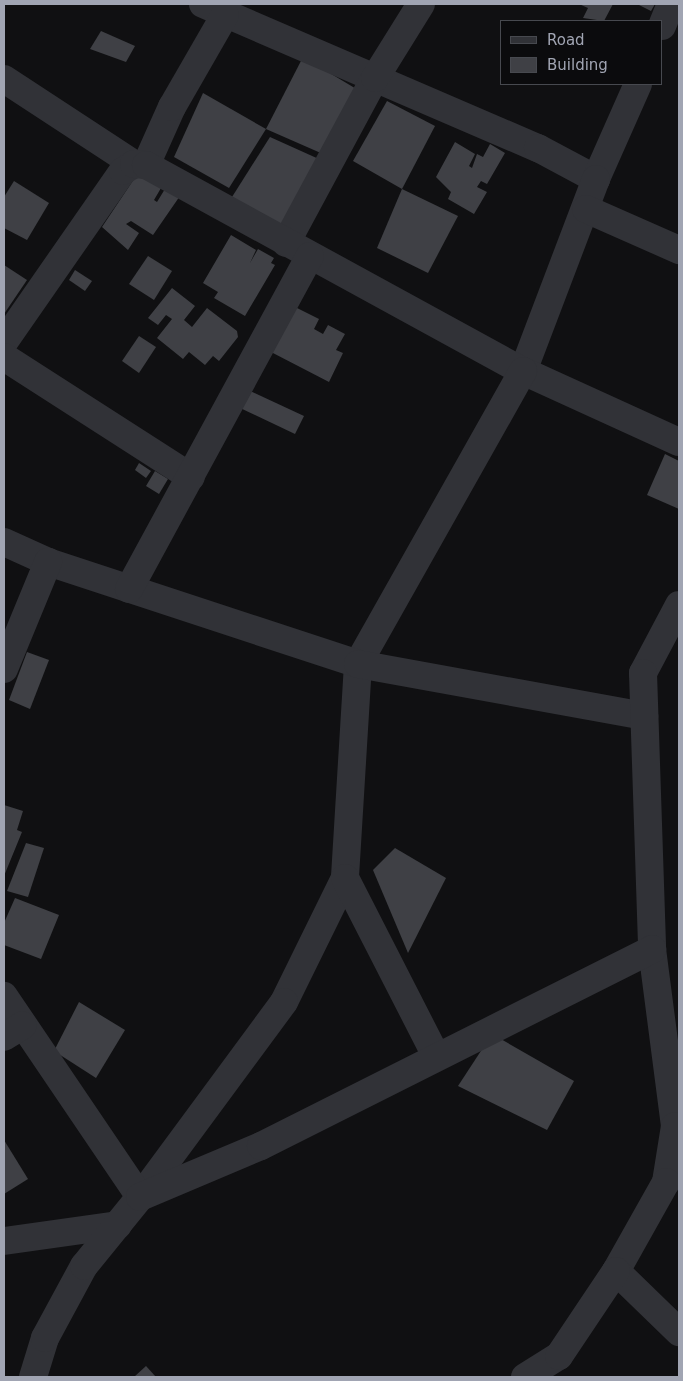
<!DOCTYPE html>
<style>
body{margin:0}
#map{position:relative;width:683px;height:1381px;overflow:hidden;background:#101012;font-family:"DejaVu Sans",sans-serif}
div>[style]{position:absolute}
.building>*{inset:0;background:#3f4045}
.minor>*{height:28px;margin:-14px;padding:0 14px;transform-origin:14px;border-radius:14px;background:#313237}
span{translate:-50% -50%;white-space:nowrap;text-align:center;line-height:1.15;-webkit-text-stroke:5px #0b0b0d;paint-order:stroke}
.frame{position:absolute;inset:0;border:5px solid #a1a5b3;pointer-events:none}
.legend{position:absolute;left:500px;top:20px;width:162px;height:65px;box-sizing:border-box;background:#0b0b0d;border:1px solid #47494f;margin:0;padding:6px 9px;list-style:none;font-size:15px;color:#a1a5b3}
.legend li{display:flex;align-items:center;gap:10px;height:25px}
.legend b{width:25px;border:1px solid #47494f}
</style>
<div id="map">
<div class="building">
<div style="clip-path:polygon(579px 4px,613px 4px,604px 21px,583px 18px,588px 8px)"></div>
<div style="clip-path:polygon(637px 4px,655px 4px,651px 11px)"></div>
<div style="clip-path:polygon(101px 31px,135px 46px,126px 62px,90px 49px)"></div>
<div style="clip-path:polygon(303px 57px,358px 90px,323px 154px,266px 129px)"></div>
<div style="clip-path:polygon(203px 93px,266px 129px,229px 188px,174px 157px)"></div>
<div style="clip-path:polygon(387px 101px,435px 126px,402px 189px,353px 161px)"></div>
<div style="clip-path:polygon(270px 137px,321px 160px,284px 229px,232px 197px)"></div>
<div style="clip-path:polygon(455px 142px,475px 154px,469px 166px,472px 168px,477px 154px,483px 157px,490px 144px,505px 153px,487px 184px,481px 181px,477px 187px,487px 192px,474px 214px,448px 199px,451px 192px,436px 177px)"></div>
<div style="clip-path:polygon(140px 170px,161px 188px,154px 200px,157px 202px,168px 184px,182px 193px,153px 235px,131px 221px,126px 224px,139px 233px,128px 250px,102px 227px)"></div>
<div style="clip-path:polygon(14px 181px,49px 203px,27px 240px,4px 228px,4px 197px)"></div>
<div style="clip-path:polygon(402px 189px,458px 216px,428px 273px,377px 248px)"></div>
<div style="clip-path:polygon(231px 235px,256px 250px,250px 263px,258px 249px,274px 258px,271px 263px,275px 265px,245px 316px,214px 298px,218px 292px,203px 283px)"></div>
<div style="clip-path:polygon(148px 256px,172px 271px,154px 300px,129px 284px)"></div>
<div style="clip-path:polygon(4px 265px,27px 280px,4px 314px)"></div>
<div style="clip-path:polygon(75px 270px,92px 281px,85px 291px,69px 280px)"></div>
<div style="clip-path:polygon(172px 288px,195px 306px,184px 320px,192px 327px,207px 308px,237px 331px,238px 337px,219px 361px,213px 356px,205px 365px,189px 352px,183px 359px,157px 338px,172px 319px,166px 315px,158px 325px,148px 318px)"></div>
<div style="clip-path:polygon(279px 299px,319px 319px,314px 329px,323px 334px,328px 325px,345px 334px,336px 350px,343px 353px,329px 382px,271px 352px)"></div>
<div style="clip-path:polygon(139px 336px,156px 347px,139px 373px,122px 361px)"></div>
<div style="clip-path:polygon(246px 389px,304px 416px,295px 434px,238px 407px)"></div>
<div style="clip-path:polygon(665px 454px,679px 461px,679px 509px,647px 495px)"></div>
<div style="clip-path:polygon(139px 463px,151px 471px,146px 478px,135px 470px)"></div>
<div style="clip-path:polygon(155px 471px,168px 479px,159px 494px,146px 486px)"></div>
<div style="clip-path:polygon(27px 652px,49px 660px,30px 709px,9px 700px)"></div>
<div style="clip-path:polygon(4px 805px,23px 811px,17px 830px,22px 832px,4px 876px)"></div>
<div style="clip-path:polygon(26px 843px,44px 848px,28px 897px,7px 891px)"></div>
<div style="clip-path:polygon(395px 848px,446px 878px,408px 953px,373px 870px)"></div>
<div style="clip-path:polygon(15px 898px,59px 915px,41px 959px,4px 945px,4px 923px)"></div>
<div style="clip-path:polygon(79px 1002px,125px 1030px,96px 1078px,54px 1051px)"></div>
<div style="clip-path:polygon(492px 1034px,574px 1081px,547px 1130px,458px 1086px)"></div>
<div style="clip-path:polygon(4px 1140px,28px 1179px,4px 1194px)"></div>
<div style="clip-path:polygon(146px 1366px,156px 1377px,134px 1377px)"></div>
</div>
<div class="minor">
<div style="left:203px;top:4px;width:365px;rotate:23.3deg"></div>
<div style="left:538px;top:148px;width:66px;rotate:28.1deg"></div>
<div style="left:662px;top:26px;width:24px;rotate:-68deg"></div>
<div style="left:4px;top:79px;width:155px;rotate:33.2deg"></div>
<div style="left:638px;top:84px;width:104px;rotate:113.9deg"></div>
<div style="left:596px;top:179px;width:205px;rotate:110.8deg"></div>
<div style="left:523px;top:371px;width:171px;rotate:24.5deg"></div>
<div style="left:146px;top:165px;width:64px;rotate:-65.9deg"></div>
<div style="left:172px;top:107px;width:106px;rotate:-60.1deg"></div>
<div style="left:586px;top:209px;width:102px;rotate:23.8deg"></div>
<div style="left:286px;top:243px;width:187px;rotate:-61.7deg"></div>
<div style="left:375px;top:78px;width:87px;rotate:-58.1deg"></div>
<div style="left:4px;top:342px;width:208px;rotate:-55.2deg"></div>
<div style="left:123px;top:171px;width:13px;rotate:-32deg"></div>
<div style="left:134px;top:164px;width:12px;rotate:5deg"></div>
<div style="left:146px;top:165px;width:430px;rotate:28.7deg"></div>
<div style="left:523px;top:371px;width:336px;rotate:119.4deg"></div>
<div style="left:358px;top:664px;width:214px;rotate:93.5deg"></div>
<div style="left:345px;top:878px;width:138px;rotate:116.2deg"></div>
<div style="left:284px;top:1002px;width:242px;rotate:126.4deg"></div>
<div style="left:140px;top:1197px;width:243px;rotate:-124.1deg"></div>
<div style="left:4px;top:357px;width:222px;rotate:32.7deg"></div>
<div style="left:4px;top:542px;width:48px;rotate:24.4deg"></div>
<div style="left:48px;top:562px;width:326px;rotate:18.2deg"></div>
<div style="left:358px;top:664px;width:291px;rotate:10.3deg"></div>
<div style="left:129px;top:589px;width:379px;rotate:-61.5deg"></div>
<div style="left:679px;top:605px;width:77px;rotate:117.9deg"></div>
<div style="left:643px;top:673px;width:276px;rotate:88.1deg"></div>
<div style="left:652px;top:949px;width:178px;rotate:82.6deg"></div>
<div style="left:675px;top:1126px;width:57px;rotate:99.1deg"></div>
<div style="left:666px;top:1182px;width:102px;rotate:119.3deg"></div>
<div style="left:616px;top:1271px;width:88px;rotate:44.1deg"></div>
<div style="left:4px;top:669px;width:116px;rotate:-67.6deg"></div>
<div style="left:345px;top:878px;width:200px;rotate:62.9deg"></div>
<div style="left:4px;top:1037px;width:22px;rotate:-32deg"></div>
<div style="left:4px;top:1241px;width:115px;rotate:-8deg"></div>
<div style="left:33px;top:1377px;width:41px;rotate:-72.9deg"></div>
<div style="left:45px;top:1338px;width:82px;rotate:-61.6deg"></div>
<div style="left:84px;top:1266px;width:89px;rotate:-50.9deg"></div>
<div style="left:140px;top:1197px;width:131px;rotate:-22.9deg"></div>
<div style="left:261px;top:1146px;width:438px;rotate:-26.7deg"></div>
<div style="left:525px;top:1377px;width:40px;rotate:-32deg"></div>
<div style="left:559px;top:1356px;width:102px;rotate:-56.2deg"></div>
</div>
<div class="frame"></div>
<ul class="legend">
<li><b style="height:6px;background:#313237"></b>Road</li>
<li><b style="height:14px;background:#3f4045"></b>Building</li>
</ul>
</div>
